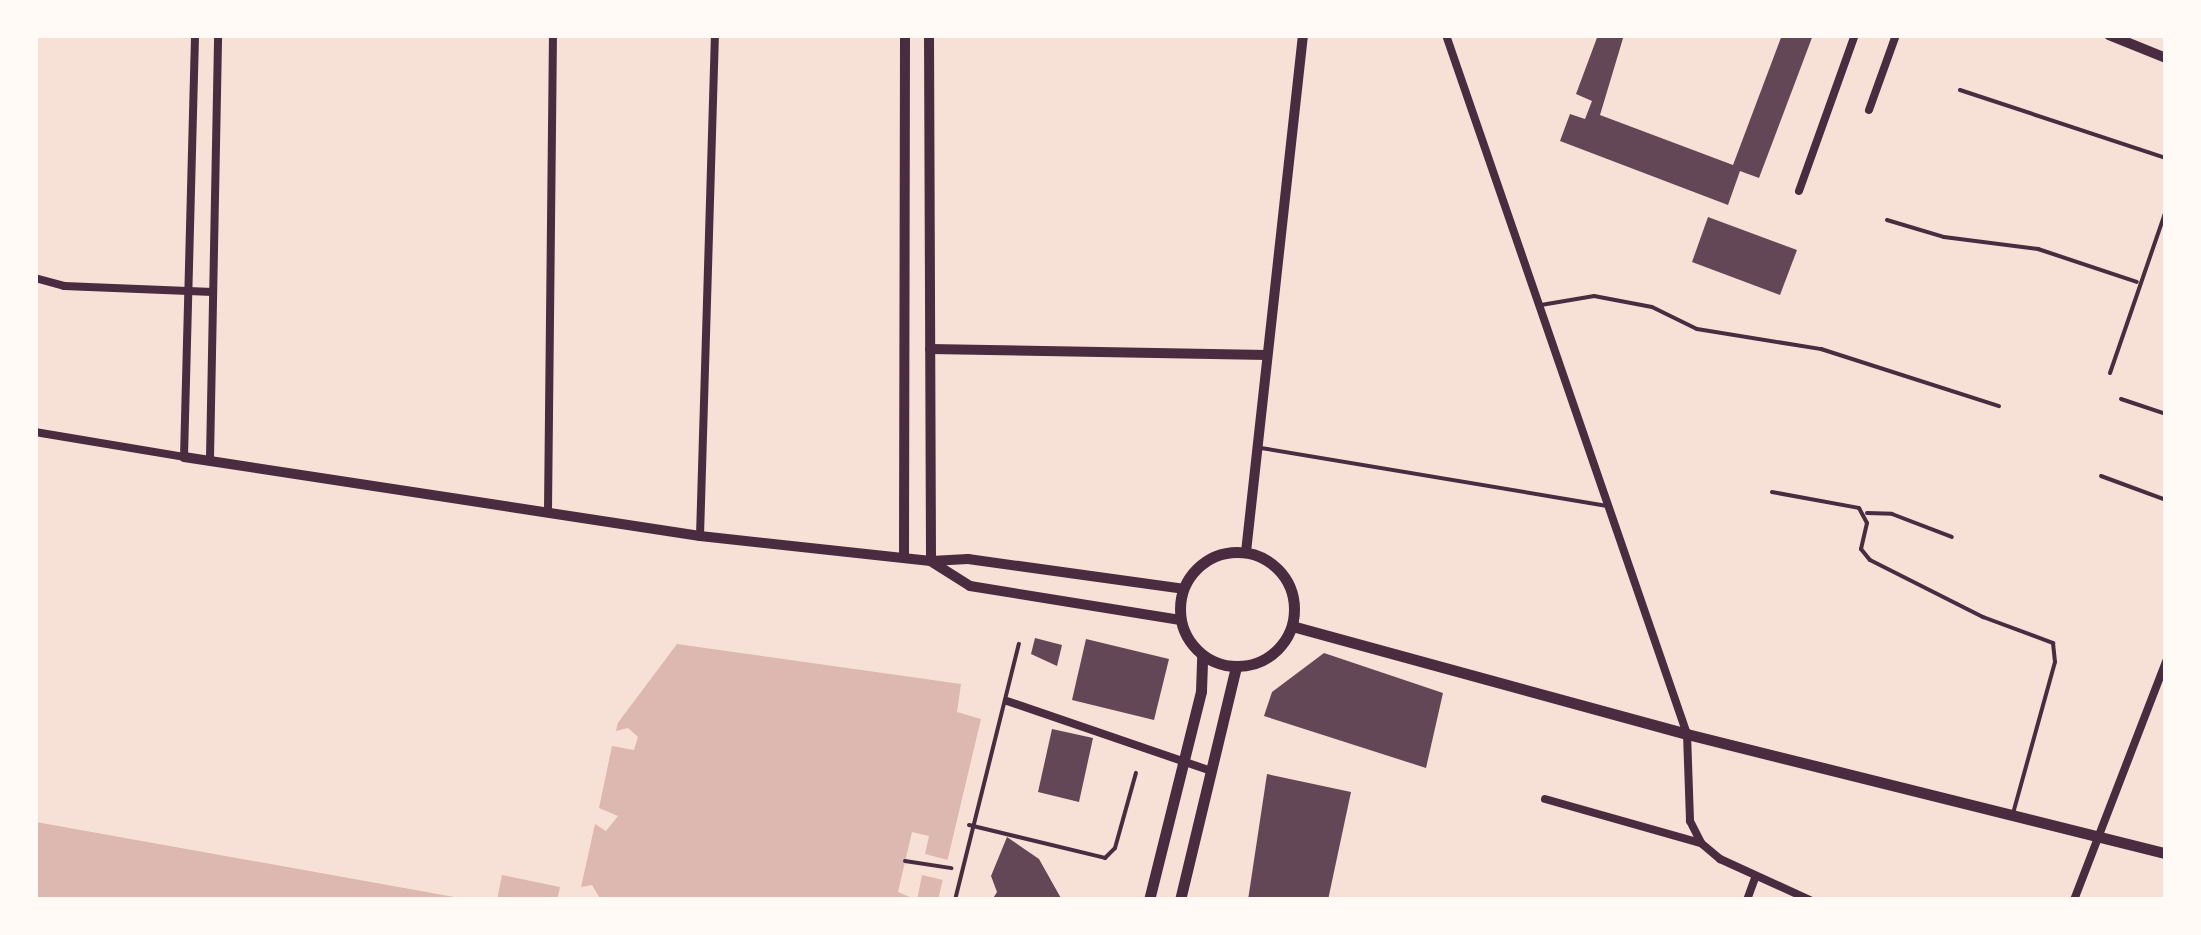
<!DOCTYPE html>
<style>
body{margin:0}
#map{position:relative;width:2201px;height:935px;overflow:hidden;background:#f7e1d7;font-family:Georgia,serif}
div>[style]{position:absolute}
.water>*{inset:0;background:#dcb8b0}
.pier>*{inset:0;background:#f7e1d7}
.building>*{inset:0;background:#644757}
.path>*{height:4px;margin:-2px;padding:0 2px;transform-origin:2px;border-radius:2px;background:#4a2c40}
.service>*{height:4px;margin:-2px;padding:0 2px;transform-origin:2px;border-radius:2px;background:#4a2c40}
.minor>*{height:8px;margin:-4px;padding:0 4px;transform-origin:4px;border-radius:4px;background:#4a2c40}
.tertiary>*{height:10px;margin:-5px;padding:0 5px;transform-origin:5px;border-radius:5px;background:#4a2c40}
.secondary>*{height:11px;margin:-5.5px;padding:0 5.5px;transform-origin:5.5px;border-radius:5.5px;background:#4a2c40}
.secondary>.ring{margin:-5.5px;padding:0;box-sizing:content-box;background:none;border:11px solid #4a2c40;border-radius:50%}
span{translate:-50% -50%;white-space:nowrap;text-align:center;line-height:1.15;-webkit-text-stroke:9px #fffaf5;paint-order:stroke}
.frame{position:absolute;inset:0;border:38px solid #fffaf5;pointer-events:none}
</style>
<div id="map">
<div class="water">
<div style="clip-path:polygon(677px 644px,961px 684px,957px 712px,981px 719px,938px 900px,571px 900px,614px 728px)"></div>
<div style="clip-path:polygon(35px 822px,36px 822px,471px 900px,35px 900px)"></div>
<div style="clip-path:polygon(502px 875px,560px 887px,557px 900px,497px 900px)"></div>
</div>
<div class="pier">
<div style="clip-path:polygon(619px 717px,616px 731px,628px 728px,638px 737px,634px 750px,612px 746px,599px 808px,618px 816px,606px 831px,595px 824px,581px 887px,592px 885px,601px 900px,570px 900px,609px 726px)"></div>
<div style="clip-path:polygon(912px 832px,929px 836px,925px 854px,948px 860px,943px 880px,922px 875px,917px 900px,898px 892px)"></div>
</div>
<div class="building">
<div style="clip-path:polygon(1598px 35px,1624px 35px,1600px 115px,1733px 165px,1782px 35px,1813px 35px,1759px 178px,1740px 171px,1728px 205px,1560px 141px,1570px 114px,1585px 119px,1592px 101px,1576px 94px)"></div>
<div style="clip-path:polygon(1708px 217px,1797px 250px,1780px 295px,1692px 262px)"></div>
<div style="clip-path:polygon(1035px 638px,1062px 645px,1057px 666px,1031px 654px)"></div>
<div style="clip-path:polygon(1086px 639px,1169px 659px,1154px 720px,1072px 700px)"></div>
<div style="clip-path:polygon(1324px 653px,1443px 693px,1426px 768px,1264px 716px,1272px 692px)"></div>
<div style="clip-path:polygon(1052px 729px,1093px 738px,1079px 802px,1038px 792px)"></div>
<div style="clip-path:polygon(1267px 774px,1351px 792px,1328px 900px,1248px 900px)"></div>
<div style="clip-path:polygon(1007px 837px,1039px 859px,1062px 900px,992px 900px,997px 892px,991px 876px)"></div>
</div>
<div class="path">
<div style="left:905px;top:861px;width:47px;rotate:8.7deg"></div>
</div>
<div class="service">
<div style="left:1960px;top:90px;width:217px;rotate:18.3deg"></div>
<div style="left:1887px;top:220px;width:59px;rotate:16.6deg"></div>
<div style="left:1944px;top:237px;width:95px;rotate:7.3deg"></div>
<div style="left:2038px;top:249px;width:104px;rotate:18.4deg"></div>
<div style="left:1541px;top:305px;width:54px;rotate:-9.6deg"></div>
<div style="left:1594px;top:296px;width:59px;rotate:10.7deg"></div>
<div style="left:1652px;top:307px;width:50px;rotate:26.1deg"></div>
<div style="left:1697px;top:329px;width:126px;rotate:9.2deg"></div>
<div style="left:1821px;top:349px;width:187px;rotate:17.8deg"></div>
<div style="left:2110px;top:373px;width:172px;rotate:-71deg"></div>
<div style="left:2121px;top:399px;width:47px;rotate:18.4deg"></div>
<div style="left:1261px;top:448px;width:351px;rotate:9.5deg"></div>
<div style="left:2101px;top:476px;width:69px;rotate:20.3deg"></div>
<div style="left:1772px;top:492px;width:88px;rotate:10.4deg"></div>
<div style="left:1859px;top:508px;width:17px;rotate:62deg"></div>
<div style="left:1867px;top:523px;width:27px;rotate:103deg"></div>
<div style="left:1861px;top:549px;width:14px;rotate:51deg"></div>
<div style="left:1870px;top:560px;width:127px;rotate:26.8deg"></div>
<div style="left:1983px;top:617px;width:75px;rotate:20.4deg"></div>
<div style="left:2053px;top:643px;width:19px;rotate:84deg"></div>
<div style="left:2055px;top:662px;width:157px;rotate:105.5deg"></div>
<div style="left:1867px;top:513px;width:25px;rotate:2deg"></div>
<div style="left:1892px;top:514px;width:64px;rotate:21deg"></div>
<div style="left:969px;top:825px;width:140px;rotate:13.6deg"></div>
<div style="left:1105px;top:858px;width:14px;rotate:-45deg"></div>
<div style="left:1115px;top:848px;width:78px;rotate:-74.4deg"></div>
<div style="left:955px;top:900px;width:264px;rotate:-76deg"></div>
</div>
<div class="minor">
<div style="left:1446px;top:35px;width:739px;rotate:70.98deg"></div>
<div style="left:1687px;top:734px;width:87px;rotate:88deg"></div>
<div style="left:1690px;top:821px;width:25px;rotate:63deg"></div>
<div style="left:1701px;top:843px;width:25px;rotate:40deg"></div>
<div style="left:1720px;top:859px;width:99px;rotate:24.5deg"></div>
<div style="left:1869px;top:110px;width:80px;rotate:-70.2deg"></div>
<div style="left:1799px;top:191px;width:166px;rotate:-70.3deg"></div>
<div style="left:35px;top:278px;width:30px;rotate:15deg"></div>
<div style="left:64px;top:286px;width:149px;rotate:2.3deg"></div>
<div style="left:35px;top:432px;width:151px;rotate:9.5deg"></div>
<div style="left:184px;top:457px;width:422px;rotate:-88.5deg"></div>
<div style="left:210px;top:458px;width:423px;rotate:-88.9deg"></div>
<div style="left:548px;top:510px;width:475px;rotate:-89.4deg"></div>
<div style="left:700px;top:536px;width:501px;rotate:-88.29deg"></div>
<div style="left:1007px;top:701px;width:216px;rotate:18.9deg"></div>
<div style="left:1545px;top:799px;width:162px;rotate:15.8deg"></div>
<div style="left:1747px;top:900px;width:23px;rotate:-70deg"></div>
<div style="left:2074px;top:900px;width:256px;rotate:-68.9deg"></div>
</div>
<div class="tertiary">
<div style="left:929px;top:35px;width:526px;rotate:89.78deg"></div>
<div style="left:2109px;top:35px;width:61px;rotate:22deg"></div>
<div style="left:930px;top:349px;width:337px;rotate:1deg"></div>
<div style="left:184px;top:457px;width:522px;rotate:8.7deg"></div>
<div style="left:700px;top:536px;width:232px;rotate:6.2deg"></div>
<div style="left:931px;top:561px;width:37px;rotate:-3deg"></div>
<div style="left:968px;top:559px;width:217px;rotate:7.9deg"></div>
<div style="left:1246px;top:552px;width:520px;rotate:-83.71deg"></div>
<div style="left:904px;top:558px;width:523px;rotate:-89.89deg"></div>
<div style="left:932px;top:562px;width:45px;rotate:32.3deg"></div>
<div style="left:970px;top:586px;width:213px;rotate:9.2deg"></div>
</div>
<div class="secondary">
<div class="ring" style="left:1180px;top:552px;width:103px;height:103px"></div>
<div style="left:1292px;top:626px;width:409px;rotate:15.3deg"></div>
<div style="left:1687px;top:734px;width:494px;rotate:14deg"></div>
<div style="left:1149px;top:900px;width:215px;rotate:-76deg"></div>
<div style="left:1201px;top:691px;width:36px;rotate:-88deg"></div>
<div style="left:1180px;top:900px;width:240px;rotate:-76.5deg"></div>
</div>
<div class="frame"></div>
</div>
